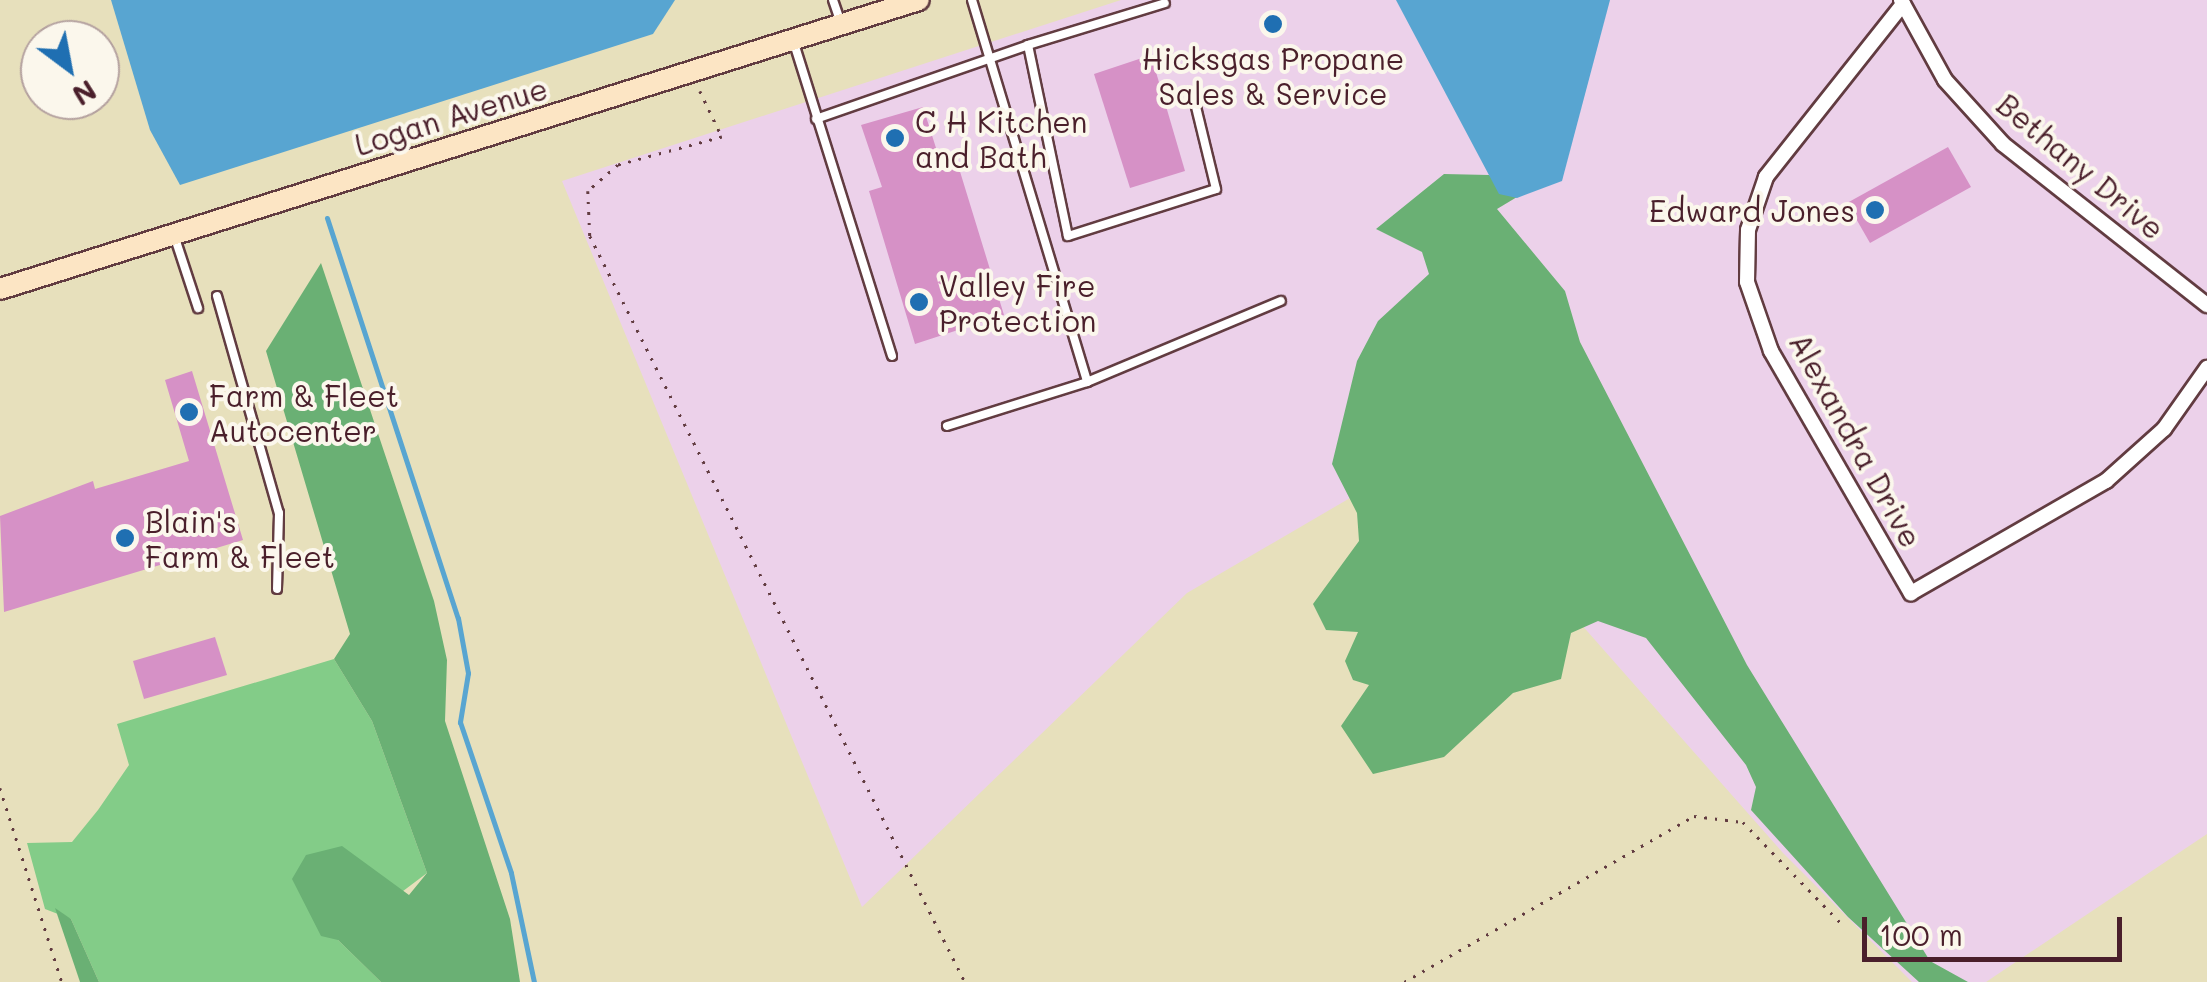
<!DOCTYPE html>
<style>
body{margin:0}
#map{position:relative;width:2207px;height:982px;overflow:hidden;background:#e7e0bc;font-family:Mali,sans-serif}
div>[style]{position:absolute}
.built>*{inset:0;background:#ecd1ea}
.green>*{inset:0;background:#83cc88}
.forest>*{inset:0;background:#6ab074}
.water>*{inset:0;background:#58a5d1}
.stream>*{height:5px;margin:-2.5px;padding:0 2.5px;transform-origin:2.5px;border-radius:2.5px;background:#58a5d1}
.building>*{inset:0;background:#d691c6}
.path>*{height:2.5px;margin-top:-1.25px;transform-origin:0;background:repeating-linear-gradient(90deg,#623c41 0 2.5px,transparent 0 10.5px)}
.roads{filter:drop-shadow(2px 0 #623c41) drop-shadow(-2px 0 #623c41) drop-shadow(0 2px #623c41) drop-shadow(0 -2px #623c41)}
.lane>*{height:8px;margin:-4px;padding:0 4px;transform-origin:4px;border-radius:4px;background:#fff}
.street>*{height:14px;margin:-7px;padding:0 7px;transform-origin:7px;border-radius:7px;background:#fff}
.secondary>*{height:20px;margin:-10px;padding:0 10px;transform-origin:10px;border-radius:10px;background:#fce5c4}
.dots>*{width:28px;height:28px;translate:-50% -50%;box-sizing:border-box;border:5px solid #fbf7ec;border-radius:50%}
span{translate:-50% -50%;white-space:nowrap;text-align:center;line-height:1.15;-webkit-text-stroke:8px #fbf7ec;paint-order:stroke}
.poi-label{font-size:30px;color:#4a1f2b}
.left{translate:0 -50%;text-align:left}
.right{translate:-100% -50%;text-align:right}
.street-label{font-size:30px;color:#4a1f2b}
.north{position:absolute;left:20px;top:20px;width:100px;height:100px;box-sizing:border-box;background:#fbf7ec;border:2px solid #b4a19f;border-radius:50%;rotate:148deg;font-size:28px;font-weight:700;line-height:40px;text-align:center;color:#4a1f2b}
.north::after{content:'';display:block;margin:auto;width:35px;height:45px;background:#1f6fb2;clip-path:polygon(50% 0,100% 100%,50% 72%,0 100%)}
.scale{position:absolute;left:1862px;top:917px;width:260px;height:45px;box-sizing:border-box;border:5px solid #4a1f2b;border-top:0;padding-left:12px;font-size:30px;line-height:35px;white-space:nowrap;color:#4a1f2b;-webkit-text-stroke:8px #fbf7ec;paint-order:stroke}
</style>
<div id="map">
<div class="built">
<div style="clip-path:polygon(1121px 0,2207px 0,2207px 834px,1986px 982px,1912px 982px,1783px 853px,1429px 452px,1187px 593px,862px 907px,562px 181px)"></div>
</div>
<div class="green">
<div style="clip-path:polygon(334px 659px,372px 721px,427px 873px,338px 940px,381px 982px,99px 982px,71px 919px,45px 909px,27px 843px,72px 842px,98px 810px,129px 765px,117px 724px)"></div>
</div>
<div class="forest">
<div style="clip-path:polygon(1444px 174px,1489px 175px,1517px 197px,1497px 209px,1565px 291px,1580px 342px,1747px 665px,1930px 961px,1968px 982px,1919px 982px,1848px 917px,1751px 810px,1756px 787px,1746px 765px,1646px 638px,1598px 621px,1571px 633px,1561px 679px,1513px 693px,1444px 757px,1373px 774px,1341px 726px,1369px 685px,1353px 680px,1345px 661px,1358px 632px,1326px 630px,1313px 604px,1359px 541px,1357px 513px,1332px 464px,1357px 361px,1378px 321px,1429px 274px,1422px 252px,1376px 229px)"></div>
<div style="clip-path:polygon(321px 263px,434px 601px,447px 660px,445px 721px,510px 919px,520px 982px,381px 982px,338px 940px,321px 936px,292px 879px,306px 855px,342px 846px,409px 895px,427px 873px,372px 721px,334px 659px,350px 634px,266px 351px)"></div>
<div style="clip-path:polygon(55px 908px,71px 919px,99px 982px,80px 982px)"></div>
</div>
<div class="water">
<div style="clip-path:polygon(111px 0,675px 0,653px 34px,180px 185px,150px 130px)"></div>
<div style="clip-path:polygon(1396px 0,1610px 0,1562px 181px,1517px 198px,1499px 194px)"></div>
</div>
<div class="stream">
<div style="left:327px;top:218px;width:421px;rotate:71.9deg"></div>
<div style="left:458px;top:618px;width:56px;rotate:79.7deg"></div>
<div style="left:468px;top:673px;width:50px;rotate:99.3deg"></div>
<div style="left:460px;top:722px;width:159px;rotate:71.3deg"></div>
<div style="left:511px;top:873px;width:111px;rotate:78.1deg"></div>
</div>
<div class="building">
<div style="clip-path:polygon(1151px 55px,1185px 171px,1130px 188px,1094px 74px)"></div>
<div style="clip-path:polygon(923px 107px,943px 170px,958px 165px,1004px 315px,915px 344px,869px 191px,882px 187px,861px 125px)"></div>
<div style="clip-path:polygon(1948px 147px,1971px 187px,1870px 243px,1847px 203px)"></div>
<div style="clip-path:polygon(192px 371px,243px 540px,4px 612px,0 516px,93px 481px,95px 489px,189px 461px,165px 380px)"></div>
<div style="clip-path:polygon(215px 637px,227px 675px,144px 699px,133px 661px)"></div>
</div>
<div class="path">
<div style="left:700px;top:91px;width:51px;rotate:64.4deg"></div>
<div style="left:722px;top:137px;width:108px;rotate:164.9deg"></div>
<div style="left:618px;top:165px;width:40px;rotate:139deg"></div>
<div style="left:588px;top:191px;width:45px;rotate:87.5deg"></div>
<div style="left:590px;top:236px;width:835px;rotate:63.31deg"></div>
<div style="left:0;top:788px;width:204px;rotate:72.3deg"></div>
<div style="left:1404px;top:982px;width:334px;rotate:-29.8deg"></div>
<div style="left:1694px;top:816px;width:49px;rotate:7deg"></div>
<div style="left:1743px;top:822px;width:139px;rotate:45.9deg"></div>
</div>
<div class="roads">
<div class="lane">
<div style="left:833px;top:0;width:21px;rotate:71deg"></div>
<div style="left:972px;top:0;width:399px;rotate:73.2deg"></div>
<div style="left:793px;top:40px;width:331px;rotate:72.6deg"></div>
<div style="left:1028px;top:45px;width:143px;rotate:-17deg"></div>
<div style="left:816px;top:119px;width:225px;rotate:-19.2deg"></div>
<div style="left:1028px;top:45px;width:195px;rotate:78.2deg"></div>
<div style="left:1068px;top:236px;width:155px;rotate:-17.6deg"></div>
<div style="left:1216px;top:189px;width:84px;rotate:-103.7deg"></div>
<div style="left:174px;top:235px;width:77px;rotate:71.8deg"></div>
<div style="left:217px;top:296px;width:226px;rotate:74.1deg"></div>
<div style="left:279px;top:513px;width:76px;rotate:91.5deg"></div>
<div style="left:947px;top:426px;width:147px;rotate:-17.4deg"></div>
<div style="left:1087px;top:382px;width:210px;rotate:-22.7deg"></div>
</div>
<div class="street">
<div style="left:1901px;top:0;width:91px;rotate:61.2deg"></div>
<div style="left:1945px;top:80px;width:86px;rotate:47.8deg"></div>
<div style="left:2003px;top:144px;width:260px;rotate:38.3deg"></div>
<div style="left:1903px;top:4px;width:221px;rotate:128.4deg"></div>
<div style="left:1766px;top:177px;width:56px;rotate:108.8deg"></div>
<div style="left:1748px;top:230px;width:52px;rotate:91.1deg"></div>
<div style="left:1747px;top:282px;width:73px;rotate:70.8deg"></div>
<div style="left:1771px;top:351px;width:280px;rotate:60deg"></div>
<div style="left:1911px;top:593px;width:225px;rotate:-29.9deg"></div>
<div style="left:2106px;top:481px;width:78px;rotate:-41.9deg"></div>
<div style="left:2164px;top:429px;width:75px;rotate:-54.8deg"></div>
</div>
<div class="secondary">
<div style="left:0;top:289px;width:963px;rotate:-17.46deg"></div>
</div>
</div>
<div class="dots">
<div style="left:1273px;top:24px;background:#1f6fb2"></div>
<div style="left:895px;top:138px;background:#1f6fb2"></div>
<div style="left:1875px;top:210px;background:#1f6fb2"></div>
<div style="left:919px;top:302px;background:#1f6fb2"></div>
<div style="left:189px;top:412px;background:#1f6fb2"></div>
<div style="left:125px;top:538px;background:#1f6fb2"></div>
</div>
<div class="poi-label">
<span style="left:1273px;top:75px">Hicksgas Propane<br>Sales &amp; Service</span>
<span class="left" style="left:915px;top:138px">C H Kitchen<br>and Bath</span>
<span class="right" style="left:1855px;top:210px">Edward Jones</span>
<span class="left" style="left:939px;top:302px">Valley Fire<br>Protection</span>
<span class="left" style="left:209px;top:412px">Farm &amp; Fleet<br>Autocenter</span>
<span class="left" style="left:145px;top:538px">Blain's<br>Farm &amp; Fleet</span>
</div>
<div class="street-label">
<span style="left:451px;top:116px;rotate:-17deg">Logan Avenue</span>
<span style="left:2081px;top:166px;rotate:40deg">Bethany Drive</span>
<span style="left:1856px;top:440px;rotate:61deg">Alexandra Drive</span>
</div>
<div class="north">N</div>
<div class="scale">100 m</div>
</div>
